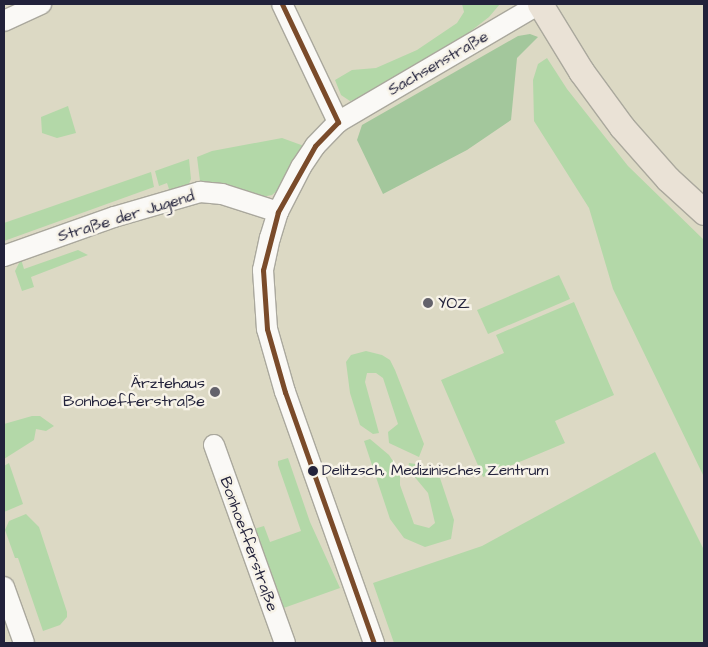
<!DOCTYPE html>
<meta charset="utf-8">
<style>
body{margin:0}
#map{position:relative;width:708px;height:647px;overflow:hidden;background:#dcd9c4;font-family:"Architects Daughter",sans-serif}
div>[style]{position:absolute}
.green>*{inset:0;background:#b3d8a8}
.forest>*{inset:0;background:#a3c79c}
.roads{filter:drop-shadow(1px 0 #aaa89d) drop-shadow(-1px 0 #aaa89d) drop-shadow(0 1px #aaa89d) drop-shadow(0 -1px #aaa89d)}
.minor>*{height:20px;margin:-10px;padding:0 10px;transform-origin:10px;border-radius:10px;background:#faf9f6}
.major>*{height:25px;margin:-12.5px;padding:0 12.5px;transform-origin:12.5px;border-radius:12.5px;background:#eae2d6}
.bus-1>*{height:5px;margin:-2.5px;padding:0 2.5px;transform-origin:2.5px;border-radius:2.5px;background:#7a4b2a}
.dots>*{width:14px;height:14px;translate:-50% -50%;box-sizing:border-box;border:2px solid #f7f3e8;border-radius:50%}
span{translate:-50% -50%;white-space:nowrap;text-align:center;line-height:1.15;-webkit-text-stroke:5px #f7f3e8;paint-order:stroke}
.bus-label{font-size:15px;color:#22223b}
.left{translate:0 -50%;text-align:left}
.street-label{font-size:16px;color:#22223b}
.poi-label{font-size:16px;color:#22223b}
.right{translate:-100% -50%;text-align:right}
.frame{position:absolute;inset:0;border:5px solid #22223b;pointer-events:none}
</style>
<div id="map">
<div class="green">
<div style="clip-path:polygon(462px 4px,500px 4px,489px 17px,458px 41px,367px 95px,350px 101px,341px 95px,335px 80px,352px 70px,376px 68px,417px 50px,457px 23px,464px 12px)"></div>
<div style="clip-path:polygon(547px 58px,567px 89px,628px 166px,704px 240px,704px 477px,613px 289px,589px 208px,534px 121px,533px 80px,538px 64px)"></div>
<div style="clip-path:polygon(68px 106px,76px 133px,57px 138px,42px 133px,41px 117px)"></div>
<div style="clip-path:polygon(282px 138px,304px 146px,279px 189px,272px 195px,262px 197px,205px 186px,200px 181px,197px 157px,212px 151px)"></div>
<div style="clip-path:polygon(189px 159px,191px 179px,187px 188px,170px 192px,167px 183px,159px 186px,155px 171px)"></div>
<div style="clip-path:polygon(151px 172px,154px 187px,4px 241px,4px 223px)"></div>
<div style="clip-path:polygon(78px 250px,88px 255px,31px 277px,34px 287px,22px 291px,15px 271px,21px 259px,24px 269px)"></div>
<div style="clip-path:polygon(559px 275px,570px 299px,488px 334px,477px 310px)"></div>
<div style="clip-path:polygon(574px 302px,614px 395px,555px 421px,565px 443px,483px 477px,441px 380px,504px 353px,496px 335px)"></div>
<div style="clip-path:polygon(366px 351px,382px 355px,390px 360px,395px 370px,424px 444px,419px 457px,389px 443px,388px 432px,398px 424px,383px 378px,376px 373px,367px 373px,365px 382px,379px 433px,373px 434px,360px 425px,350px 393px,346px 362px,351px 355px)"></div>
<div style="clip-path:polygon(32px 416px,40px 416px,54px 426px,46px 431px,36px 429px,34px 440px,4px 459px,4px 424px)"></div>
<div style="clip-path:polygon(370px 439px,389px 455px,400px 472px,400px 485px,414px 524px,429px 528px,435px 523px,428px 493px,408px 469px,409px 463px,422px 465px,439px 475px,454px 520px,451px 539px,425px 547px,404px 538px,390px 519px,364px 441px)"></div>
<div style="clip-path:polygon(655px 452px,704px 550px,704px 643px,394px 643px,373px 583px,482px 546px)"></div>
<div style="clip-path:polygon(288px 458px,310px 522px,340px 588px,278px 610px,251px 530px,264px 526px,270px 542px,301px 531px,278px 465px,278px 461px)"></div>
<div style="clip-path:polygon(9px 463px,23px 504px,4px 512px,4px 466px)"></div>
<div style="clip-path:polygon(26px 514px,39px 527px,67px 612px,67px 617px,60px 625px,43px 631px,18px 558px,15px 558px,5px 530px,9px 521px)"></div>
</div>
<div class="forest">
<div style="clip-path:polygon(530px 34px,538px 37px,517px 58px,511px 120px,467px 150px,383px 194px,357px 140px,362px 125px,518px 36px)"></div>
</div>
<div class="roads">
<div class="minor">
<div style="left:282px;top:4px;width:131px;rotate:64.6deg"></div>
<div style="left:4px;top:21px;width:41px;rotate:-24.7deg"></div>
<div style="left:4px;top:256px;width:117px;rotate:-19.5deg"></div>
<div style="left:114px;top:217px;width:90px;rotate:-16.2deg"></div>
<div style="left:200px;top:192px;width:22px;rotate:5deg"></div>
<div style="left:222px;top:194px;width:59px;rotate:17.8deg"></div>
<div style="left:214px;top:445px;width:210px;rotate:70.3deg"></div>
<div style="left:4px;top:587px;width:59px;rotate:70.3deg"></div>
<div style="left:374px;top:643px;width:266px;rotate:-109.5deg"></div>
<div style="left:285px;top:392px;width:66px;rotate:-105.9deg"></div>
<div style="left:267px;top:329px;width:59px;rotate:-93.9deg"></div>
<div style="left:263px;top:270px;width:33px;rotate:-78deg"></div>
<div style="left:270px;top:238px;width:27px;rotate:-73deg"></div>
<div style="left:278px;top:212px;width:51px;rotate:-62.9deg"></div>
<div style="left:301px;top:167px;width:25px;rotate:-56deg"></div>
<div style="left:315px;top:146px;width:33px;rotate:-46deg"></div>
<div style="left:338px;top:122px;width:233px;rotate:-30.4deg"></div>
</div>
<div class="major">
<div style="left:540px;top:4px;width:79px;rotate:58.5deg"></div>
<div style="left:581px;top:71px;width:69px;rotate:53.8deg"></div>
<div style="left:622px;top:127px;width:69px;rotate:48.5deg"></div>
<div style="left:668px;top:179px;width:49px;rotate:42.5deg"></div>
</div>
</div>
<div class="bus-1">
<div style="left:282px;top:4px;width:131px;rotate:64.6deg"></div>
<div style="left:338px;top:122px;width:33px;rotate:134deg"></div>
<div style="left:315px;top:146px;width:76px;rotate:119.3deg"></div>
<div style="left:278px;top:212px;width:60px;rotate:104.5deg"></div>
<div style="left:263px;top:270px;width:59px;rotate:86.1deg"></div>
<div style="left:267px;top:329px;width:66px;rotate:74.1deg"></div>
<div style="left:285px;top:392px;width:266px;rotate:70.5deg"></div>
</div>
<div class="dots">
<div style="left:428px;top:303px;background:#63626b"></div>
<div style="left:215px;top:392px;background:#63626b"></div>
<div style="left:313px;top:471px;background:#22223b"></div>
</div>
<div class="bus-label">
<span class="left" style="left:322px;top:471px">Delitzsch, Medizinisches Zentrum</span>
</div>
<div class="street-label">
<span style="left:438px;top:63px;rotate:-30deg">Sachsenstraße</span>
<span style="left:126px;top:216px;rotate:-17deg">Straße der Jugend</span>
<span style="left:249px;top:544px;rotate:70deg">Bonhoefferstraße</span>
</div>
<div class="poi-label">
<span class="left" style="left:438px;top:303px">YOZ</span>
<span class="right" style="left:205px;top:392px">Ärztehaus<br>Bonhoefferstraße</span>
</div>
<div class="frame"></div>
</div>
